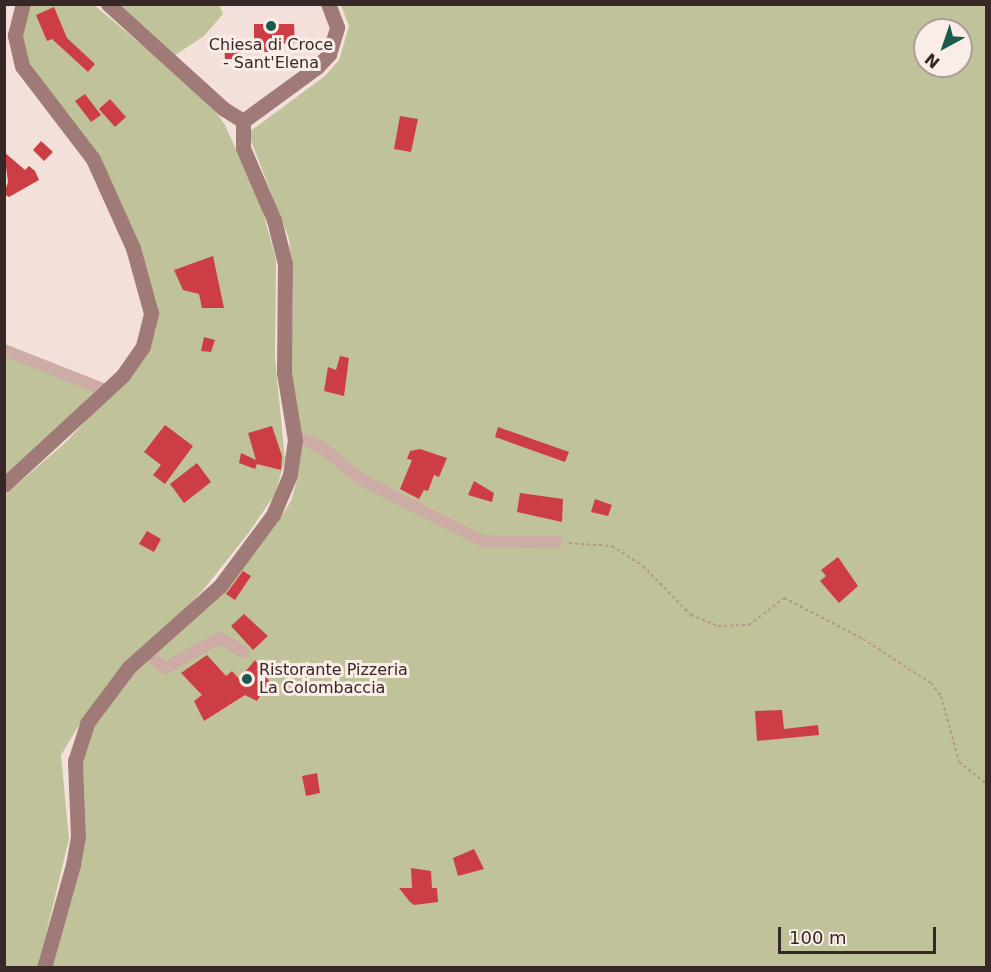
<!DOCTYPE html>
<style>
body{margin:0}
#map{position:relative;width:991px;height:972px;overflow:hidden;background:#f3e0da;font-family:"DejaVu Sans",sans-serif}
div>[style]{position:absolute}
.green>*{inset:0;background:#c0c399}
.building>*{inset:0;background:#cc3e43}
.path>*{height:2px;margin-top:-1px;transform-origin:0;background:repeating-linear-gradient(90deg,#b7958f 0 3px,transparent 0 6px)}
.street>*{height:12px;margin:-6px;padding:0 6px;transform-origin:6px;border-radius:6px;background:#ccaca5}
.secondary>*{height:15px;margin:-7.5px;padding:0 7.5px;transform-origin:7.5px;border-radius:7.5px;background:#9f7a76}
.dots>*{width:16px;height:16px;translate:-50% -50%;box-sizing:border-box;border:3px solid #faece6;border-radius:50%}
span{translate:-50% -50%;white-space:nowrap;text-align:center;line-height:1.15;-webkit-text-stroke:6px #faece6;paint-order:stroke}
.poi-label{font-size:16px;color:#372727}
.left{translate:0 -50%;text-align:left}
.frame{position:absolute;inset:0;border:6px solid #372727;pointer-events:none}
.north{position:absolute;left:913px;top:18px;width:60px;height:60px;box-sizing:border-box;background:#faece6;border:2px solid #ac9d9a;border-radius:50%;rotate:220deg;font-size:16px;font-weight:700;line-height:24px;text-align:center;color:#372727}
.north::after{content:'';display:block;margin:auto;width:21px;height:27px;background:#1a5b4d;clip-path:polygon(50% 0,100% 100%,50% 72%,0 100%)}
.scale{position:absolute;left:778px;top:927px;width:158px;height:27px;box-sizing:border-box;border:3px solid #372727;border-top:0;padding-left:8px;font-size:18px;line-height:21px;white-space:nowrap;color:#372727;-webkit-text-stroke:4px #faece6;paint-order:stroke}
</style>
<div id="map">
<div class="green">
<div style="clip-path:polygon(31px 5px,94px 5px,207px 99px,225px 125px,261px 205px,276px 260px,275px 357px,285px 460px,275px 494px,250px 531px,204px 589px,87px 712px,61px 755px,69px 839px,38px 967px,5px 967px,4px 496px,66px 442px,145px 357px,156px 330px,156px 300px,105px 169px,29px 69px,21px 44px,24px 19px)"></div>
<div style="clip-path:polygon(116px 5px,219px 5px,223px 14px,204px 36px,175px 55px)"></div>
<div style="clip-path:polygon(evenodd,341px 5px,986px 5px,986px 967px,52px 968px,81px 866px,86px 837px,83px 762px,94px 727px,135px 672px,226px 591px,279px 520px,291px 501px,298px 477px,302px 440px,291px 373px,293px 298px,289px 239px,248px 133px,325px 76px,339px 60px,349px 26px,341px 5px,925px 30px,961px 30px,961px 66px,925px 66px,925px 30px)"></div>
<div style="clip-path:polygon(4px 346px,104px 387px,4px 478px)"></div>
</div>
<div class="building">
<div style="clip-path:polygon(54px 7px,67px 38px,95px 64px,88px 72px,52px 39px,47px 41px,36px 15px)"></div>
<div style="clip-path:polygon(254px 24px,294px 24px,295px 43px,268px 45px,269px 52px,241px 51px,241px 59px,225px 59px,224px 42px,254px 41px)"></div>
<div style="clip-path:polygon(85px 94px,101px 115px,91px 122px,75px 101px)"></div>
<div style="clip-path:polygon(110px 99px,126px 117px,115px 127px,99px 109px)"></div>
<div style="clip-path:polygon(400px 116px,418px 119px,411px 152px,394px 149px)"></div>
<div style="clip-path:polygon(41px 141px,53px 152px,44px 161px,33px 150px)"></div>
<div style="clip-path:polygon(4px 152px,25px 170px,29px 166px,35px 171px,39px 180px,9px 197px,4px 194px,8px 182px)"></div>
<div style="clip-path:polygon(213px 256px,224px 308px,202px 308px,199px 294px,183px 290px,174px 270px)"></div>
<div style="clip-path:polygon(204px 337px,215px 340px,211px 352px,201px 351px)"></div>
<div style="clip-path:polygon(340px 356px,349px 358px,344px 396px,324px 391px,328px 367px,336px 370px)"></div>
<div style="clip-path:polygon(165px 425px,193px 446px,165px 484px,153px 475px,161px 465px,144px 452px)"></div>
<div style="clip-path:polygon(272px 426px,282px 456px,281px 470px,257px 464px,255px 469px,239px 463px,241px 453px,256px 460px,248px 433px)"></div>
<div style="clip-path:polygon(498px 427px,569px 452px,565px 462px,495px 437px)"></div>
<div style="clip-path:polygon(420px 449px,447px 458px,439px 477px,434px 475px,428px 491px,424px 490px,419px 499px,400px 489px,412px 460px,407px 459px,410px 451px)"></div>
<div style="clip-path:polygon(197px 463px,211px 482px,184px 503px,170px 484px)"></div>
<div style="clip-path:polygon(474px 481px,494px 493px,492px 502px,468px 495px)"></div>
<div style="clip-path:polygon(520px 493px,563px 499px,562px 522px,517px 512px)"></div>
<div style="clip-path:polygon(595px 499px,612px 505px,608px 516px,591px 512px)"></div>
<div style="clip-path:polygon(147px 531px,161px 539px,154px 552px,139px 544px)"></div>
<div style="clip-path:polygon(838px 557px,858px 586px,839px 603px,820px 581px,826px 576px,821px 570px)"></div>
<div style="clip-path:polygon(243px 571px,251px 576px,235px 600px,226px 594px)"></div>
<div style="clip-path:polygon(244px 614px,268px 636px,253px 650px,231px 626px)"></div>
<div style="clip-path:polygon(207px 655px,226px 676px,232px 671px,239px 679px,255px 660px,269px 681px,257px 701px,245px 695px,204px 721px,194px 701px,202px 695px,181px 673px)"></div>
<div style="clip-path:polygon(782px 710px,784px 729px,818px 725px,819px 735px,757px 741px,755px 711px)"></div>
<div style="clip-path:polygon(317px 773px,320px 793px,306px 796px,302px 776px)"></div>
<div style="clip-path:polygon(474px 849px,484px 869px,458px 876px,453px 858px)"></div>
<div style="clip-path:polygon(411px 868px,431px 871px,432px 888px,437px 888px,438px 902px,414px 905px,410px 902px,399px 888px,412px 888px)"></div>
</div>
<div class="path">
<div style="left:569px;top:543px;width:43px;rotate:4deg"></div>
<div style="left:612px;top:546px;width:37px;rotate:33deg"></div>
<div style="left:643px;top:566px;width:69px;rotate:45.6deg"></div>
<div style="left:691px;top:615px;width:29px;rotate:22deg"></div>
<div style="left:718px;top:626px;width:31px;rotate:-2deg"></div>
<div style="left:749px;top:625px;width:44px;rotate:-37.6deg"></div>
<div style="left:784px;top:598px;width:89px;rotate:27.4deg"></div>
<div style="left:863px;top:639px;width:81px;rotate:32.9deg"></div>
<div style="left:931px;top:683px;width:16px;rotate:52deg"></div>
<div style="left:941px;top:696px;width:68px;rotate:74.7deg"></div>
<div style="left:959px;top:762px;width:34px;rotate:38deg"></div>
</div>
<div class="street">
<div style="left:4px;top:350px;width:112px;rotate:21.5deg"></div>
<div style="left:294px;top:435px;width:30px;rotate:24deg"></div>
<div style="left:321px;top:447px;width:53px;rotate:38.8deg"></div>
<div style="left:362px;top:480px;width:136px;rotate:26.8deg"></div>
<div style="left:483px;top:541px;width:74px;rotate:0.8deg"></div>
<div style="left:145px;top:652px;width:26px;rotate:39deg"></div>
<div style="left:165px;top:668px;width:63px;rotate:-28.6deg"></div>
<div style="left:220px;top:638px;width:27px;rotate:31deg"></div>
</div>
<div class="secondary">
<div style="left:108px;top:4px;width:156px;rotate:42.2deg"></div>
<div style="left:224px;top:109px;width:22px;rotate:32deg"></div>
<div style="left:243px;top:121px;width:92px;rotate:-36.1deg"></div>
<div style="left:317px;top:67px;width:18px;rotate:-47deg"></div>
<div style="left:329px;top:54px;width:28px;rotate:-73deg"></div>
<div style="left:337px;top:27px;width:25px;rotate:-111deg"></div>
<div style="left:4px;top:485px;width:162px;rotate:-42.7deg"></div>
<div style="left:123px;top:375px;width:35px;rotate:-55deg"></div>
<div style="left:143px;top:346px;width:34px;rotate:-76deg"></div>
<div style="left:151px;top:313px;width:67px;rotate:-105.5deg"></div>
<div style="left:133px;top:248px;width:98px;rotate:-114.2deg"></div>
<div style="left:93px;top:159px;width:117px;rotate:-127.4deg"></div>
<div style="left:22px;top:66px;width:32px;rotate:-103deg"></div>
<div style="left:15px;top:35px;width:32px;rotate:-76deg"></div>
<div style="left:44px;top:968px;width:107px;rotate:-74.3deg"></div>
<div style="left:73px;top:865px;width:29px;rotate:-80deg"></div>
<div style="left:78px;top:836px;width:75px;rotate:-92.3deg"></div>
<div style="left:75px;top:761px;width:40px;rotate:-72deg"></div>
<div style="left:87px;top:723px;width:70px;rotate:-53.1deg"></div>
<div style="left:129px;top:667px;width:122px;rotate:-41.7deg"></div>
<div style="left:220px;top:586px;width:89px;rotate:-53.3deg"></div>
<div style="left:273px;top:515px;width:43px;rotate:-67deg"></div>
<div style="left:290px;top:475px;width:35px;rotate:-82deg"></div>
<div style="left:295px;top:440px;width:68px;rotate:-99.3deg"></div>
<div style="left:284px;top:373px;width:109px;rotate:-89.5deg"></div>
<div style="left:285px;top:264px;width:45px;rotate:-104deg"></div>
<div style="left:274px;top:220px;width:78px;rotate:-113.3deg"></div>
<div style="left:243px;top:148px;width:27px;rotate:-90deg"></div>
</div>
<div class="dots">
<div style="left:271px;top:26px;background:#1a5b4d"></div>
<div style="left:247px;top:679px;background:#1a5b4d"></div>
</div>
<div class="poi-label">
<span style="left:271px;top:54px">Chiesa di Croce<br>- Sant'Elena</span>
<span class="left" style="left:259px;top:679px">Ristorante Pizzeria<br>La Colombaccia</span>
</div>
<div class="frame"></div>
<div class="north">N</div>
<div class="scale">100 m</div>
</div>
